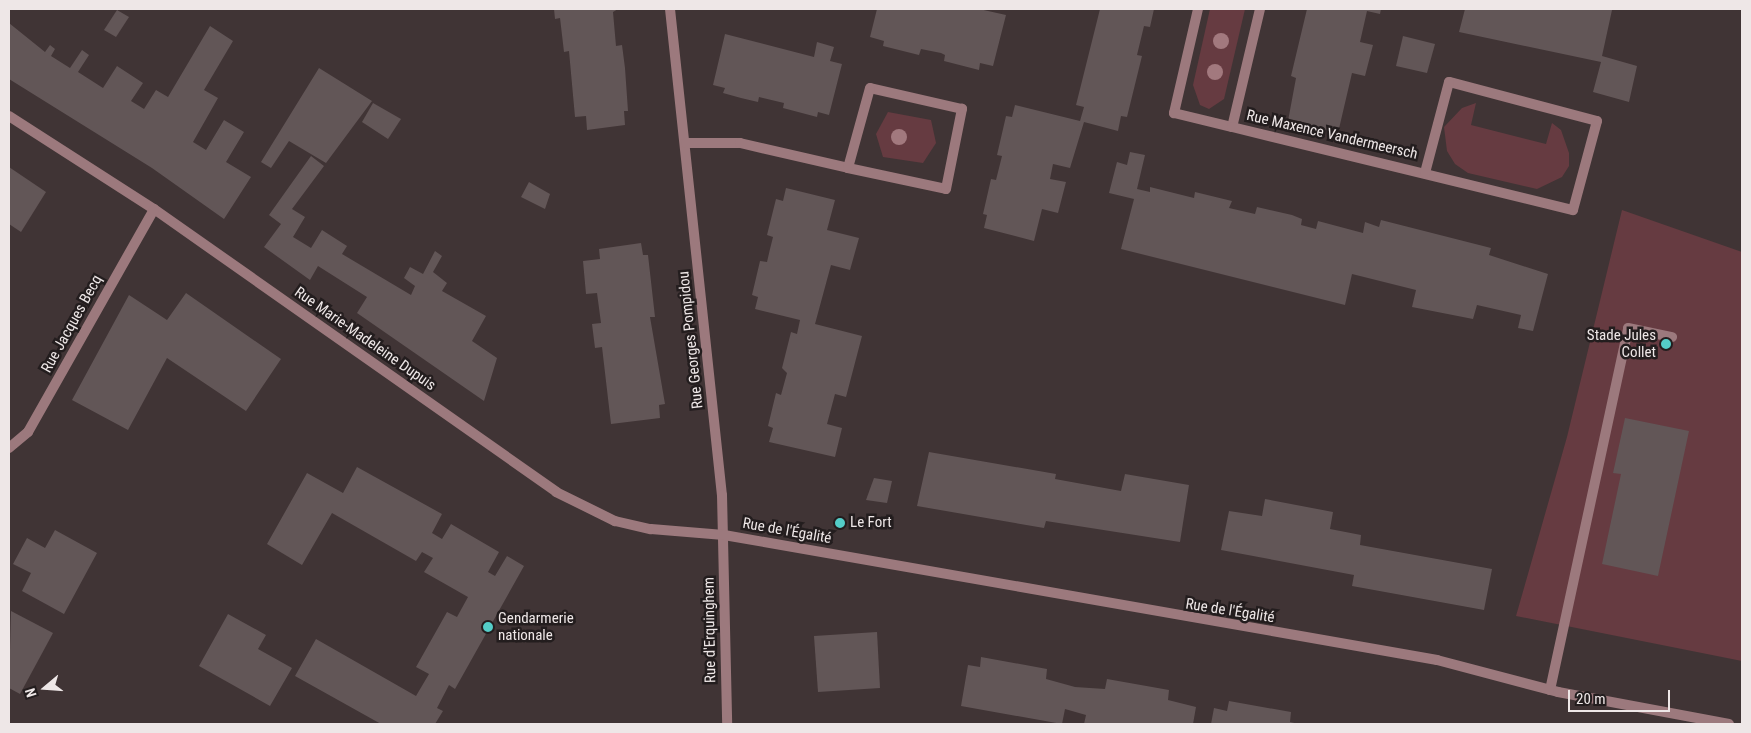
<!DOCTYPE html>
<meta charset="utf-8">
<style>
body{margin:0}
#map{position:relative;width:1751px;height:733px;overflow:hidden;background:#403435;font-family:"Roboto Condensed",sans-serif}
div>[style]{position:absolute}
.green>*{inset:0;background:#663b41}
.building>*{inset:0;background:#625657}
.service>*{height:10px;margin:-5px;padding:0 5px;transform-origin:5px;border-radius:5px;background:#9c797d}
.minor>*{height:10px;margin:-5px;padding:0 5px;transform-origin:5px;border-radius:5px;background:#9c797d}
.trees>*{width:16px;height:16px;margin:-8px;border-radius:50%;background:#a2797e}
.dots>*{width:14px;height:14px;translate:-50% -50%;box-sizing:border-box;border:2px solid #231d1e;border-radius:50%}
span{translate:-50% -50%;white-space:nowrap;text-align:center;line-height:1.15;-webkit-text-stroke:5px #231d1e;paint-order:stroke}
.street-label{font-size:15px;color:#eee7e7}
.poi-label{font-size:15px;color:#eee7e7}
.right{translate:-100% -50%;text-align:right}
.left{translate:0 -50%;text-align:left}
.frame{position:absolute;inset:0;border:10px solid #eee7e7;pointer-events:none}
.north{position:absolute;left:20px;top:663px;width:50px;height:50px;-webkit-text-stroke:4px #231d1e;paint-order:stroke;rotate:252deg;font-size:14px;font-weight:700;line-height:20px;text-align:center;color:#eee7e7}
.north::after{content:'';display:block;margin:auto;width:18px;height:22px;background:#eee7e7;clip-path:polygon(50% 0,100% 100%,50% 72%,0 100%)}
.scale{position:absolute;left:1568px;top:690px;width:102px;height:22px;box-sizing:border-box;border:2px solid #eee7e7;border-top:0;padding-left:6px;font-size:15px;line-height:18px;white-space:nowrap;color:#eee7e7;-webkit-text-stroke:4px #231d1e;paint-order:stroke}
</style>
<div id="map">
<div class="green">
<div style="clip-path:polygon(1210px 9px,1245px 9px,1224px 99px,1209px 109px,1200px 105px,1193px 85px)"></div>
<div style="clip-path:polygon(1476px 103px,1471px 125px,1546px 144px,1552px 123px,1561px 130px,1569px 153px,1569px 166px,1562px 177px,1537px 189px,1468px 173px,1455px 164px,1447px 151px,1444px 127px,1462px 108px)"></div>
<div style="clip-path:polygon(888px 112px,931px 120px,936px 143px,923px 163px,883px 157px,876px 134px)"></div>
<div style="clip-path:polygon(1622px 210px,1742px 252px,1742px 661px,1516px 616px,1567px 437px)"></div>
</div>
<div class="building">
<div style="clip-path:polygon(554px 9px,618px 9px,613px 12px,616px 46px,622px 45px,625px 68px,628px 111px,624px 111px,625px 125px,587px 130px,586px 116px,575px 117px,569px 51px,564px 52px,560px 18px,555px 19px)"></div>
<div style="clip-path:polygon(877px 9px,979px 9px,1006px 15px,993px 66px,980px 63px,979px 70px,944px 61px,945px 55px,941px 53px,921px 49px,919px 55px,883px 46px,884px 41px,870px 37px)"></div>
<div style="clip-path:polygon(1100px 9px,1154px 9px,1150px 27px,1144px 26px,1137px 55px,1142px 56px,1127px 117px,1121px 116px,1118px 131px,1084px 122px,1070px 168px,1053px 164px,1050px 179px,1066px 182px,1058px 213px,1042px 209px,1034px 241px,984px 228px,987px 215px,983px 214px,991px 179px,996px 180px,1002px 156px,997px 155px,1006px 116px,1012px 117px,1015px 105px,1080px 121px,1084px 107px,1076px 105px)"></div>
<div style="clip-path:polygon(1307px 9px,1381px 9px,1380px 14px,1367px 11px,1360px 42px,1373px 45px,1365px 76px,1352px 73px,1338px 133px,1288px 121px,1296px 78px,1291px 76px)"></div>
<div style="clip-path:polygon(1465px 9px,1612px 10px,1602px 56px,1637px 66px,1629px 102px,1593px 92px,1601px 62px,1459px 32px)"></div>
<div style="clip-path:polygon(117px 10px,129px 17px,116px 37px,104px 30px)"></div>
<div style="clip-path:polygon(9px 23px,45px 52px,50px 45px,55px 49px,51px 56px,70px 68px,82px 50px,89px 55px,78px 72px,103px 88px,117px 66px,143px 83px,131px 101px,144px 109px,156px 90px,168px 97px,210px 26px,233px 41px,204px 90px,218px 98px,193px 142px,206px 150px,224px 120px,244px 132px,226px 162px,251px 177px,224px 219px,152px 168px,9px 79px)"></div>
<div style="clip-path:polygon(725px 34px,814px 57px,817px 42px,834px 47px,830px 61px,842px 64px,829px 115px,818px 112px,817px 117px,783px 108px,784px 103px,759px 97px,758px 102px,741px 98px,723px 93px,725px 88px,713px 85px)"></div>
<div style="clip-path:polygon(1403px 36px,1435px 44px,1427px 73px,1396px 66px)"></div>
<div style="clip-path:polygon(319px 68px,372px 101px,326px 163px,289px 141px,271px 168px,261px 162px)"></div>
<div style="clip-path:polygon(373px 103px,401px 119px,388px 139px,362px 122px)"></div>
<div style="clip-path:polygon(1130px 152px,1145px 155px,1137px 189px,1150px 192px,1150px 187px,1194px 198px,1195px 192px,1232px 201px,1229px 208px,1255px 214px,1257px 207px,1292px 215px,1302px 219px,1301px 225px,1316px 229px,1318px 221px,1363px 233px,1365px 222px,1379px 227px,1381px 220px,1491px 248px,1489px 255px,1548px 274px,1533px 331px,1518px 328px,1521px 315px,1477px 305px,1473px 319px,1412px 307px,1416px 290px,1352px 274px,1345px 305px,1121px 249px,1134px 199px,1109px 193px,1117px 162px,1127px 165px)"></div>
<div style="clip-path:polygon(311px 156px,324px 166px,292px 209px,305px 217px,293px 237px,311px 248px,322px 230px,347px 246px,342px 254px,411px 295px,415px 286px,404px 278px,410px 267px,423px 274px,435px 251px,442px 256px,433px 272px,447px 283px,442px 291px,486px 316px,472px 341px,497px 358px,484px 401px,357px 313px,367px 297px,318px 266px,310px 280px,264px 247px,281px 224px,269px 215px)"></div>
<div style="clip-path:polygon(9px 167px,46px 192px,21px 232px,9px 224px)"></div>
<div style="clip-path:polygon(529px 182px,550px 194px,545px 209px,521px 197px)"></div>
<div style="clip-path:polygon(786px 188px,835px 200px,827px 230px,859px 238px,850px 270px,831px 265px,815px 324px,862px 336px,846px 397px,835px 394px,827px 424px,842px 428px,835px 457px,769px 442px,773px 428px,768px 426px,776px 393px,781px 395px,787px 373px,782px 368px,791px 332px,797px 334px,800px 320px,755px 309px,758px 297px,752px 295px,760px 261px,767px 262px,770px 249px,773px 237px,767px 235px,776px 199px,783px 201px)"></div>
<div style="clip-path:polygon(641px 243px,643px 255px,648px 255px,655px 317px,650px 317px,665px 404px,659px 405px,660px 418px,611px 424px,602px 347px,595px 348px,592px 324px,601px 323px,597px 293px,586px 294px,583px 261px,600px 259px,599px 249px)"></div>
<div style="clip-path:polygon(186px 293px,281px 359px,246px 411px,167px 358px,128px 430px,72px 400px,129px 295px,167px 320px)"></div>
<div style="clip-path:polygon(1625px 418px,1689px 431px,1658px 576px,1602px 564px,1621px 474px,1613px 473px)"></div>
<div style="clip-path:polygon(929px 452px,1056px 474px,1055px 479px,1121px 491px,1125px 474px,1189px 485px,1180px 542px,1046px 521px,1044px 528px,917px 506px)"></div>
<div style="clip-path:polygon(357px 467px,442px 514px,432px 533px,442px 539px,451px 524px,499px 552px,488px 572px,495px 576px,507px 556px,524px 566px,455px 689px,449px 685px,437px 708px,443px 711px,435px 724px,381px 724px,295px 676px,316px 639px,416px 696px,429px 674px,416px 667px,447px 612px,457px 617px,468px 597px,424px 572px,433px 558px,422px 552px,416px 561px,332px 513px,302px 565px,267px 544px,307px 473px,343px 493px)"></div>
<div style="clip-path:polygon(874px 478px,892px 481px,887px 503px,866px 500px)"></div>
<div style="clip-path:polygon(1265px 499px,1333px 512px,1330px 529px,1361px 535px,1360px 545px,1492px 569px,1484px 610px,1352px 586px,1354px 575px,1221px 550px,1229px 511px,1262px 516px)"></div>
<div style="clip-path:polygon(55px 530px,97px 553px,64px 614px,22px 591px,31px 573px,13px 564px,27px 538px,45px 548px)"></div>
<div style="clip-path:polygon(11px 611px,53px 633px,20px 694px,9px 688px)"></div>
<div style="clip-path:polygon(228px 614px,266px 635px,258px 649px,292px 668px,270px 706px,199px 666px)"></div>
<div style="clip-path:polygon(877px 632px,880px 688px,818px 692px,814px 636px)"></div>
<div style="clip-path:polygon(981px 657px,1047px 669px,1046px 679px,1075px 687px,1105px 689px,1107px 679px,1169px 690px,1168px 700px,1196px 707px,1193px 724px,1084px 724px,1086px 715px,1065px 709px,1062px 724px,961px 706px,968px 665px,980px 667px)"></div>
<div style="clip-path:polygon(1229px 701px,1291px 712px,1290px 722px,1299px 724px,1211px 724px,1214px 708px,1227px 711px)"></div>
</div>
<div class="service">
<div style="left:1550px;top:690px;width:370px;rotate:-77.8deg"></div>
<div style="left:1628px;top:328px;width:45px;rotate:11.6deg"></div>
</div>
<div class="minor">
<div style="left:670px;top:9px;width:489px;rotate:83.9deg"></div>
<div style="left:722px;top:495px;width:229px;rotate:88.7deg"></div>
<div style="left:1198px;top:9px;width:107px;rotate:103deg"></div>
<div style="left:1174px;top:113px;width:60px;rotate:13.6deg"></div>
<div style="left:1260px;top:9px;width:121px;rotate:103.3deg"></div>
<div style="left:1232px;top:127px;width:351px;rotate:13.7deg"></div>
<div style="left:1573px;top:210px;width:92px;rotate:-74.9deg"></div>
<div style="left:1597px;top:121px;width:153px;rotate:-165.2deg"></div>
<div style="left:1449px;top:82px;width:94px;rotate:104.8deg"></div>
<div style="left:9px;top:116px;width:172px;rotate:32.7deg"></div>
<div style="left:154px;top:209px;width:492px;rotate:35.1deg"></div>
<div style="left:556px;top:492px;width:66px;rotate:26.2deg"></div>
<div style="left:615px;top:521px;width:37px;rotate:13deg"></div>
<div style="left:651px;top:529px;width:73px;rotate:4.7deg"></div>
<div style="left:724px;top:535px;width:724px;rotate:9.94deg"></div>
<div style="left:1437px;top:660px;width:125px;rotate:14.8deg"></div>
<div style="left:1558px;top:692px;width:174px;rotate:10.6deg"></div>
<div style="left:686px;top:143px;width:54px"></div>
<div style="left:740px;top:143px;width:111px;rotate:13deg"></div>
<div style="left:848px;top:168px;width:100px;rotate:12.1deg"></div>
<div style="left:946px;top:189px;width:82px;rotate:-78.7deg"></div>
<div style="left:962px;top:109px;width:94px;rotate:-167.1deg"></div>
<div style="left:870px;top:88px;width:83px;rotate:105.4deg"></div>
<div style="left:9px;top:448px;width:25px;rotate:-40deg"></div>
<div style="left:28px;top:432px;width:256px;rotate:-60.5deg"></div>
</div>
<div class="trees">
<div style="left:1221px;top:41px"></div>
<div style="left:1215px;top:72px"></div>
<div style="left:899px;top:137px"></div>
</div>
<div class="dots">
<div style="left:1666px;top:344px;background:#54cdc8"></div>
<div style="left:840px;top:523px;background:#54cdc8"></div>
<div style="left:488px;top:627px;background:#54cdc8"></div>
</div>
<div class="street-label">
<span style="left:1332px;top:135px;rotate:13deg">Rue Maxence Vandermeersch</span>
<span style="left:72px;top:324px;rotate:-61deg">Rue Jacques Becq</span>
<span style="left:365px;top:339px;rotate:35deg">Rue Marie-Madeleine Dupuis</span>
<span style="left:691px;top:340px;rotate:-96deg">Rue Georges Pompidou</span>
<span style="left:787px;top:531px;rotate:10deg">Rue de l'Égalité</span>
<span style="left:1230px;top:611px;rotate:9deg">Rue de l'Égalité</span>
<span style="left:710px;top:630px;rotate:-91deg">Rue d'Erquinghem</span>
</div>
<div class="poi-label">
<span class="right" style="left:1656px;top:344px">Stade Jules<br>Collet</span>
<span class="left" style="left:850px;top:523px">Le Fort</span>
<span class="left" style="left:498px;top:627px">Gendarmerie<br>nationale</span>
</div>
<div class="frame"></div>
<div class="north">N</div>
<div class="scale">20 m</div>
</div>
